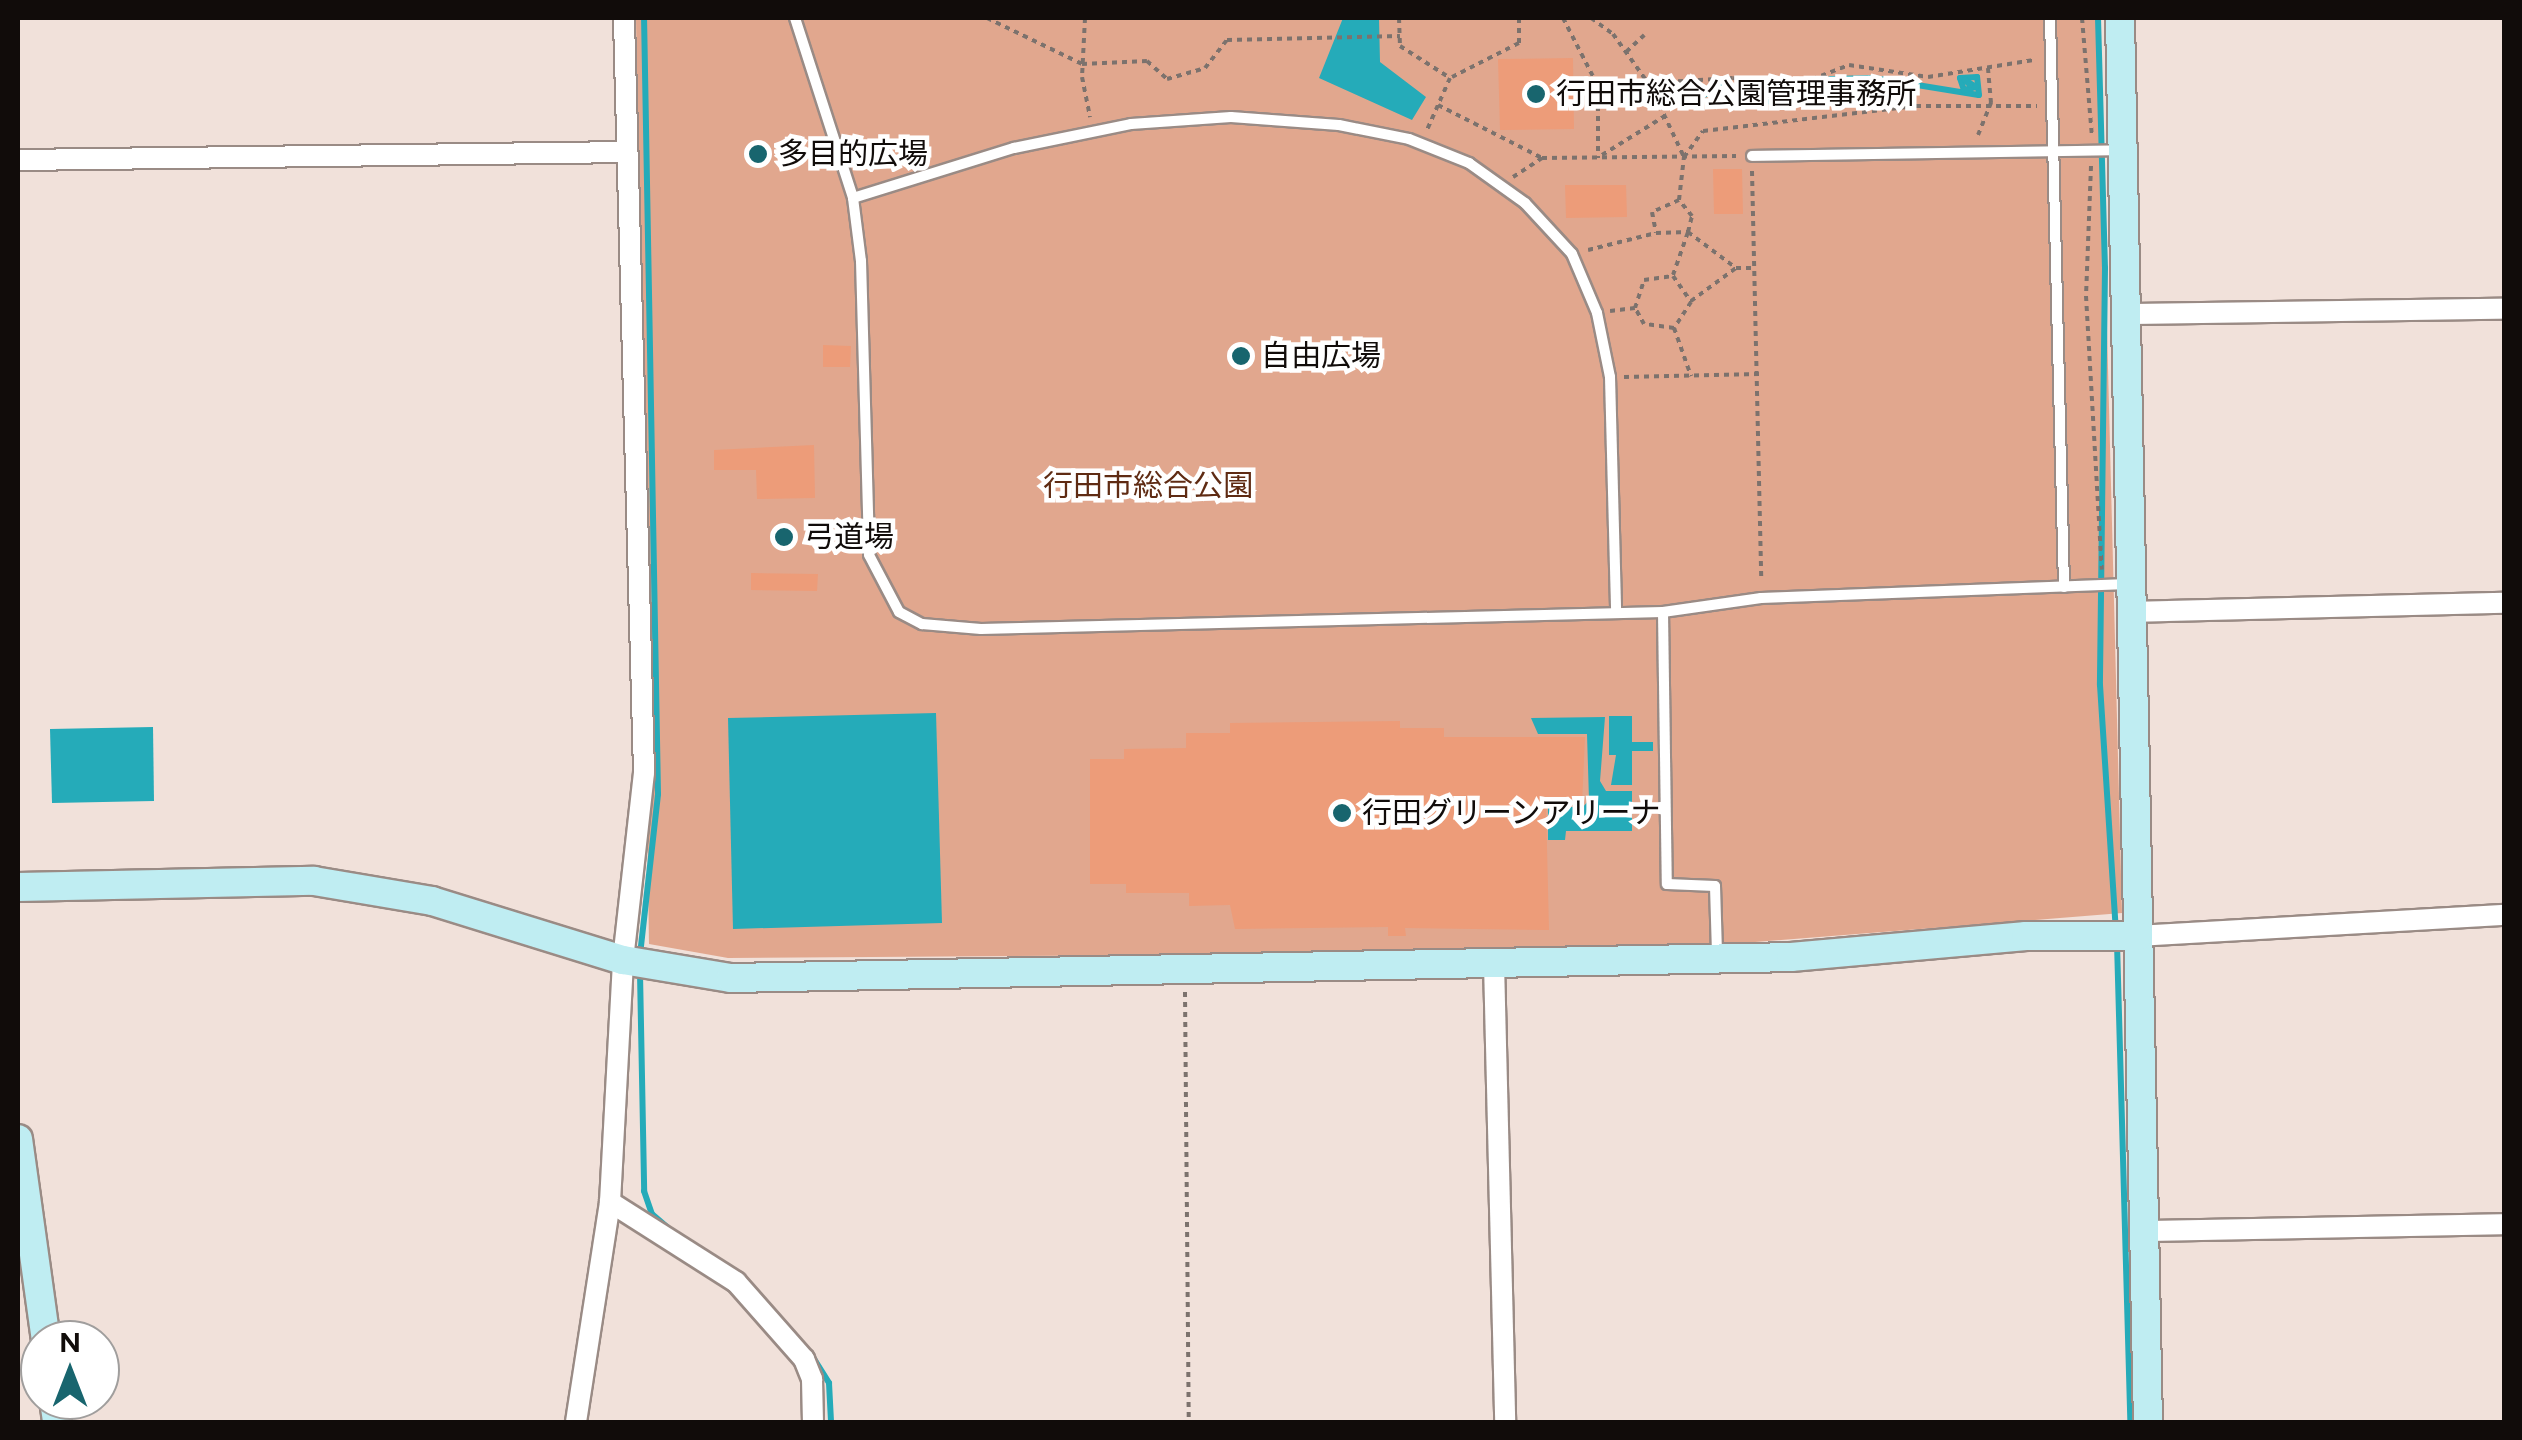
<!DOCTYPE html>
<meta charset="utf-8">
<style>
body{margin:0}
#map{position:relative;width:2522px;height:1440px;overflow:hidden;background:#f1e1da;font-family:Figtree,"Noto Sans JP",sans-serif}
div>[style]{position:absolute}
.green>*{inset:0;background:#e1a78e}
.water>*{inset:0;background:#25abb9}
.stream>*{height:6px;margin:-3px;padding:0 3px;transform-origin:3px;border-radius:3px;background:#25abb9}
.building>*{inset:0;background:#ed9c79}
.path>*{height:4px;margin-top:-2px;transform-origin:0;background:repeating-linear-gradient(90deg,#7c726d 0 5px,transparent 0 10px)}
.roads{filter:drop-shadow(2px 0 #9a8b85) drop-shadow(-2px 0 #9a8b85) drop-shadow(0 2px #9a8b85) drop-shadow(0 -2px #9a8b85)}
.lane>*{height:10px;margin:-5px;padding:0 5px;transform-origin:5px;border-radius:5px;background:#fff}
.street>*{height:20px;margin:-10px;padding:0 10px;transform-origin:10px;border-radius:10px;background:#fff}
.secondary>*{height:28px;margin:-14px;padding:0 14px;transform-origin:14px;border-radius:14px;background:#bfedf2}
.dots>*{width:28px;height:28px;translate:-50% -50%;box-sizing:border-box;border:5px solid #fff;border-radius:50%}
span{translate:-50% -50%;white-space:nowrap;text-align:center;line-height:1.15;-webkit-text-stroke:9px #fff;paint-order:stroke}
.poi-label{font-size:30px;color:#110c0a}
.left{translate:0 -50%;text-align:left}
.park-label{font-size:30px;color:#5f2b13}
.frame{position:absolute;inset:0;border:20px solid #110c0a;pointer-events:none}
.north{position:absolute;left:20px;top:1320px;width:100px;height:100px;box-sizing:border-box;background:#fff;border:2px solid #a09e9d;border-radius:50%;rotate:0deg;font-size:28px;font-weight:700;line-height:40px;text-align:center;color:#110c0a}
.north::after{content:'';display:block;margin:auto;width:35px;height:45px;background:#18656e;clip-path:polygon(50% 0,100% 100%,50% 72%,0 100%)}
</style>
<div id="map">
<div class="green">
<div style="clip-path:polygon(636px 18px,2099px 18px,2122px 913px,1718px 945px,1494px 953px,728px 958px,649px 944px)"></div>
</div>
<div class="water">
<div style="clip-path:polygon(1343px 18px,1379px 18px,1380px 62px,1426px 97px,1412px 120px,1319px 78px)"></div>
<div style="clip-path:polygon(936px 713px,942px 923px,733px 929px,728px 718px)"></div>
<div style="clip-path:polygon(1609px 716px,1632px 716px,1632px 742px,1653px 742px,1653px 751px,1632px 751px,1632px 785px,1611px 785px,1616px 755px,1609px 755px)"></div>
<div style="clip-path:polygon(1605px 717px,1600px 781px,1606px 791px,1632px 791px,1632px 831px,1566px 831px,1565px 840px,1548px 840px,1548px 807px,1583px 807px,1589px 800px,1587px 734px,1538px 734px,1531px 718px)"></div>
<div style="clip-path:polygon(153px 727px,154px 801px,52px 803px,50px 729px)"></div>
</div>
<div class="stream">
<div style="left:2098px;top:18px;width:250px;rotate:88.4deg"></div>
<div style="left:2105px;top:268px;width:417px;rotate:90.7deg"></div>
<div style="left:2100px;top:685px;width:247px;rotate:86.3deg"></div>
<div style="left:1681px;top:106px;width:48px;rotate:-26deg"></div>
<div style="left:1724px;top:85px;width:55px;rotate:20.1deg"></div>
<div style="left:1776px;top:104px;width:60px;rotate:-24.4deg"></div>
<div style="left:1831px;top:79px;width:43px;rotate:-1.3deg"></div>
<div style="left:1874px;top:78px;width:106px;rotate:9.2deg"></div>
<div style="left:1979px;top:95px;width:18px;rotate:-96deg"></div>
<div style="left:1977px;top:77px;width:17px;rotate:177deg"></div>
<div style="left:1960px;top:78px;width:13px;rotate:72deg"></div>
<div style="left:1964px;top:90px;width:12px;rotate:-14deg"></div>
<div style="left:1976px;top:87px;width:13px;rotate:-148deg"></div>
<div style="left:1965px;top:80px;width:7px;rotate:45deg"></div>
<div style="left:2117px;top:943px;width:479px;rotate:88.4deg"></div>
<div style="left:640px;top:955px;width:162px;rotate:-83.6deg"></div>
<div style="left:658px;top:794px;width:776px;rotate:-91.03deg"></div>
<div style="left:640px;top:973px;width:218px;rotate:88.9deg"></div>
<div style="left:644px;top:1191px;width:24px;rotate:71deg"></div>
<div style="left:652px;top:1214px;width:20px;rotate:41deg"></div>
<div style="left:811px;top:1354px;width:34px;rotate:58deg"></div>
<div style="left:829px;top:1383px;width:39px;rotate:87deg"></div>
</div>
<div class="building">
<div style="clip-path:polygon(1573px 58px,1574px 129px,1500px 130px,1498px 59px)"></div>
<div style="clip-path:polygon(1713px 169px,1742px 169px,1743px 214px,1714px 214px)"></div>
<div style="clip-path:polygon(1565px 185px,1626px 185px,1627px 217px,1566px 218px)"></div>
<div style="clip-path:polygon(823px 345px,851px 346px,850px 367px,823px 367px)"></div>
<div style="clip-path:polygon(814px 445px,815px 498px,757px 499px,756px 470px,714px 470px,714px 450px)"></div>
<div style="clip-path:polygon(751px 573px,818px 574px,817px 591px,751px 590px)"></div>
<div style="clip-path:polygon(1400px 721px,1400px 728px,1444px 728px,1444px 737px,1585px 737px,1582px 805px,1546px 805px,1549px 930px,1405px 928px,1406px 936px,1388px 936px,1388px 927px,1235px 929px,1230px 905px,1189px 906px,1189px 893px,1126px 893px,1126px 884px,1090px 884px,1090px 759px,1124px 759px,1124px 749px,1186px 748px,1186px 733px,1230px 733px,1230px 723px)"></div>
</div>
<div class="path">
<div style="left:987px;top:18px;width:106px;rotate:25.8deg"></div>
<div style="left:1082px;top:64px;width:65px;rotate:-2.6deg"></div>
<div style="left:1147px;top:61px;width:27px;rotate:42deg"></div>
<div style="left:1167px;top:79px;width:40px;rotate:-16deg"></div>
<div style="left:1205px;top:68px;width:36px;rotate:-52deg"></div>
<div style="left:1227px;top:40px;width:173px;rotate:-1.3deg"></div>
<div style="left:1085px;top:18px;width:59px;rotate:92.9deg"></div>
<div style="left:1082px;top:77px;width:41px;rotate:78.7deg"></div>
<div style="left:1399px;top:18px;width:28px;rotate:88deg"></div>
<div style="left:1400px;top:46px;width:59px;rotate:32.6deg"></div>
<div style="left:1450px;top:78px;width:57px;rotate:113.9deg"></div>
<div style="left:1563px;top:18px;width:76px;rotate:62.8deg"></div>
<div style="left:1598px;top:86px;width:72px;rotate:90deg"></div>
<div style="left:1591px;top:18px;width:27px;rotate:36deg"></div>
<div style="left:1613px;top:34px;width:65px;rotate:54.4deg"></div>
<div style="left:1651px;top:87px;width:77px;rotate:64.8deg"></div>
<div style="left:2082px;top:18px;width:118px;rotate:85.2deg"></div>
<div style="left:1626px;top:52px;width:25px;rotate:-43deg"></div>
<div style="left:1452px;top:77px;width:75px;rotate:-26.9deg"></div>
<div style="left:1519px;top:43px;width:25px;rotate:-90deg"></div>
<div style="left:1598px;top:86px;width:135px;rotate:-3.4deg"></div>
<div style="left:1733px;top:78px;width:52px;rotate:13.2deg"></div>
<div style="left:1784px;top:90px;width:70px;rotate:-21deg"></div>
<div style="left:1849px;top:65px;width:80px;rotate:8.6deg"></div>
<div style="left:1928px;top:77px;width:107px;rotate:-9.1deg"></div>
<div style="left:1438px;top:105px;width:117px;rotate:27deg"></div>
<div style="left:1542px;top:158px;width:194px;rotate:-0.6deg"></div>
<div style="left:1978px;top:135px;width:35px;rotate:-68deg"></div>
<div style="left:1991px;top:103px;width:35px;rotate:-95deg"></div>
<div style="left:1602px;top:155px;width:74px;rotate:-31.8deg"></div>
<div style="left:2091px;top:166px;width:130px;rotate:92.2deg"></div>
<div style="left:2086px;top:296px;width:274px;rotate:86.7deg"></div>
<div style="left:1752px;top:171px;width:410px;rotate:88.7deg"></div>
<div style="left:1513px;top:177px;width:35px;rotate:-33deg"></div>
<div style="left:1679px;top:200px;width:30px;rotate:156deg"></div>
<div style="left:1652px;top:212px;width:21px;rotate:79deg"></div>
<div style="left:1656px;top:233px;width:32px;rotate:-2deg"></div>
<div style="left:1688px;top:232px;width:16px;rotate:-76deg"></div>
<div style="left:1692px;top:216px;width:21px;rotate:-129deg"></div>
<div style="left:1679px;top:200px;width:43px;rotate:-83.4deg"></div>
<div style="left:1684px;top:157px;width:32px;rotate:-54deg"></div>
<div style="left:1703px;top:131px;width:214px;rotate:-6.7deg"></div>
<div style="left:1916px;top:106px;width:121px"></div>
<div style="left:1588px;top:250px;width:70px;rotate:-14deg"></div>
<div style="left:1673px;top:275px;width:46px;rotate:-70.8deg"></div>
<div style="left:1688px;top:232px;width:60px;rotate:36.9deg"></div>
<div style="left:1673px;top:276px;width:32px;rotate:55deg"></div>
<div style="left:1691px;top:302px;width:31px;rotate:123deg"></div>
<div style="left:1674px;top:328px;width:30px;rotate:-172deg"></div>
<div style="left:1644px;top:324px;width:18px;rotate:-119deg"></div>
<div style="left:1635px;top:308px;width:29px;rotate:-72deg"></div>
<div style="left:1644px;top:280px;width:29px;rotate:-8deg"></div>
<div style="left:1691px;top:301px;width:56px;rotate:-36.3deg"></div>
<div style="left:1736px;top:268px;width:20px"></div>
<div style="left:1610px;top:311px;width:25px;rotate:-7deg"></div>
<div style="left:1674px;top:328px;width:51px;rotate:70.5deg"></div>
<div style="left:1624px;top:377px;width:135px;rotate:-1.3deg"></div>
<div style="left:1185px;top:992px;width:430px;rotate:89.5deg"></div>
</div>
<div class="roads">
<div class="lane">
<div style="left:795px;top:18px;width:189px;rotate:72.1deg"></div>
<div style="left:853px;top:198px;width:64px;rotate:82.8deg"></div>
<div style="left:861px;top:261px;width:294px;rotate:88.4deg"></div>
<div style="left:869px;top:555px;width:64px;rotate:62.2deg"></div>
<div style="left:899px;top:612px;width:26px;rotate:28deg"></div>
<div style="left:922px;top:624px;width:59px;rotate:4.8deg"></div>
<div style="left:981px;top:629px;width:682px;rotate:-1.43deg"></div>
<div style="left:1663px;top:612px;width:99px;rotate:-8.1deg"></div>
<div style="left:1761px;top:598px;width:367px;rotate:-2.2deg"></div>
<div style="left:2050px;top:18px;width:569px;rotate:88.59deg"></div>
<div style="left:1752px;top:156px;width:369px;rotate:-0.9deg"></div>
<div style="left:853px;top:198px;width:169px;rotate:-17.3deg"></div>
<div style="left:1014px;top:148px;width:119px;rotate:-11.6deg"></div>
<div style="left:1131px;top:124px;width:100px;rotate:-4deg"></div>
<div style="left:1231px;top:117px;width:108px;rotate:4.2deg"></div>
<div style="left:1339px;top:125px;width:71px;rotate:11.3deg"></div>
<div style="left:1409px;top:139px;width:65px;rotate:21.8deg"></div>
<div style="left:1469px;top:163px;width:69px;rotate:35.5deg"></div>
<div style="left:1525px;top:203px;width:69px;rotate:47.3deg"></div>
<div style="left:1572px;top:254px;width:64px;rotate:67deg"></div>
<div style="left:1597px;top:313px;width:65px;rotate:78.5deg"></div>
<div style="left:1610px;top:377px;width:235px;rotate:88.5deg"></div>
<div style="left:1663px;top:612px;width:272px;rotate:89.2deg"></div>
<div style="left:1667px;top:884px;width:48px;rotate:2.4deg"></div>
<div style="left:1715px;top:886px;width:69px;rotate:88.3deg"></div>
</div>
<div class="street">
<div style="left:18px;top:160px;width:609px;rotate:-0.75deg"></div>
<div style="left:2125px;top:314px;width:379px;rotate:-0.8deg"></div>
<div style="left:2129px;top:612px;width:375px;rotate:-1.4deg"></div>
<div style="left:2138px;top:936px;width:367px;rotate:-3.3deg"></div>
<div style="left:1494px;top:963px;width:459px;rotate:88.6deg"></div>
<div style="left:610px;top:1202px;width:149px;rotate:32.4deg"></div>
<div style="left:736px;top:1282px;width:103px;rotate:48.6deg"></div>
<div style="left:804px;top:1359px;width:22px;rotate:68deg"></div>
<div style="left:812px;top:1379px;width:43px;rotate:88.7deg"></div>
<div style="left:2146px;top:1231px;width:358px;rotate:-1.1deg"></div>
<div style="left:576px;top:1422px;width:223px;rotate:-81.2deg"></div>
<div style="left:610px;top:1202px;width:242px;rotate:-86.9deg"></div>
<div style="left:623px;top:960px;width:188px;rotate:-83.6deg"></div>
<div style="left:644px;top:773px;width:755px;rotate:-91.52deg"></div>
</div>
<div class="secondary">
<div style="left:2120px;top:18px;width:1404px;rotate:88.86deg"></div>
<div style="left:18px;top:887px;width:296px;rotate:-1.2deg"></div>
<div style="left:314px;top:881px;width:120px;rotate:9.6deg"></div>
<div style="left:432px;top:901px;width:200px;rotate:17.2deg"></div>
<div style="left:623px;top:960px;width:109px;rotate:9.5deg"></div>
<div style="left:731px;top:978px;width:1060px;rotate:-1.13deg"></div>
<div style="left:1791px;top:957px;width:236px;rotate:-5.1deg"></div>
<div style="left:2026px;top:936px;width:112px"></div>
<div style="left:18px;top:1139px;width:203px;rotate:82.1deg"></div>
<div style="left:54px;top:1400px;width:22px;rotate:82deg"></div>
</div>
</div>
<div class="dots">
<div style="left:1536px;top:94px;background:#18656e"></div>
<div style="left:758px;top:154px;background:#18656e"></div>
<div style="left:1241px;top:356px;background:#18656e"></div>
<div style="left:784px;top:537px;background:#18656e"></div>
<div style="left:1342px;top:813px;background:#18656e"></div>
</div>
<div class="poi-label">
<span class="left" style="left:1556px;top:94px">行田市総合公園管理事務所</span>
<span class="left" style="left:778px;top:154px">多目的広場</span>
<span class="left" style="left:1261px;top:356px">自由広場</span>
<span class="left" style="left:804px;top:537px">弓道場</span>
<span class="left" style="left:1362px;top:813px">行田グリーンアリーナ</span>
</div>
<div class="park-label">
<span style="left:1148px;top:486px">行田市総合公園</span>
</div>
<div class="frame"></div>
<div class="north">N</div>
</div>
